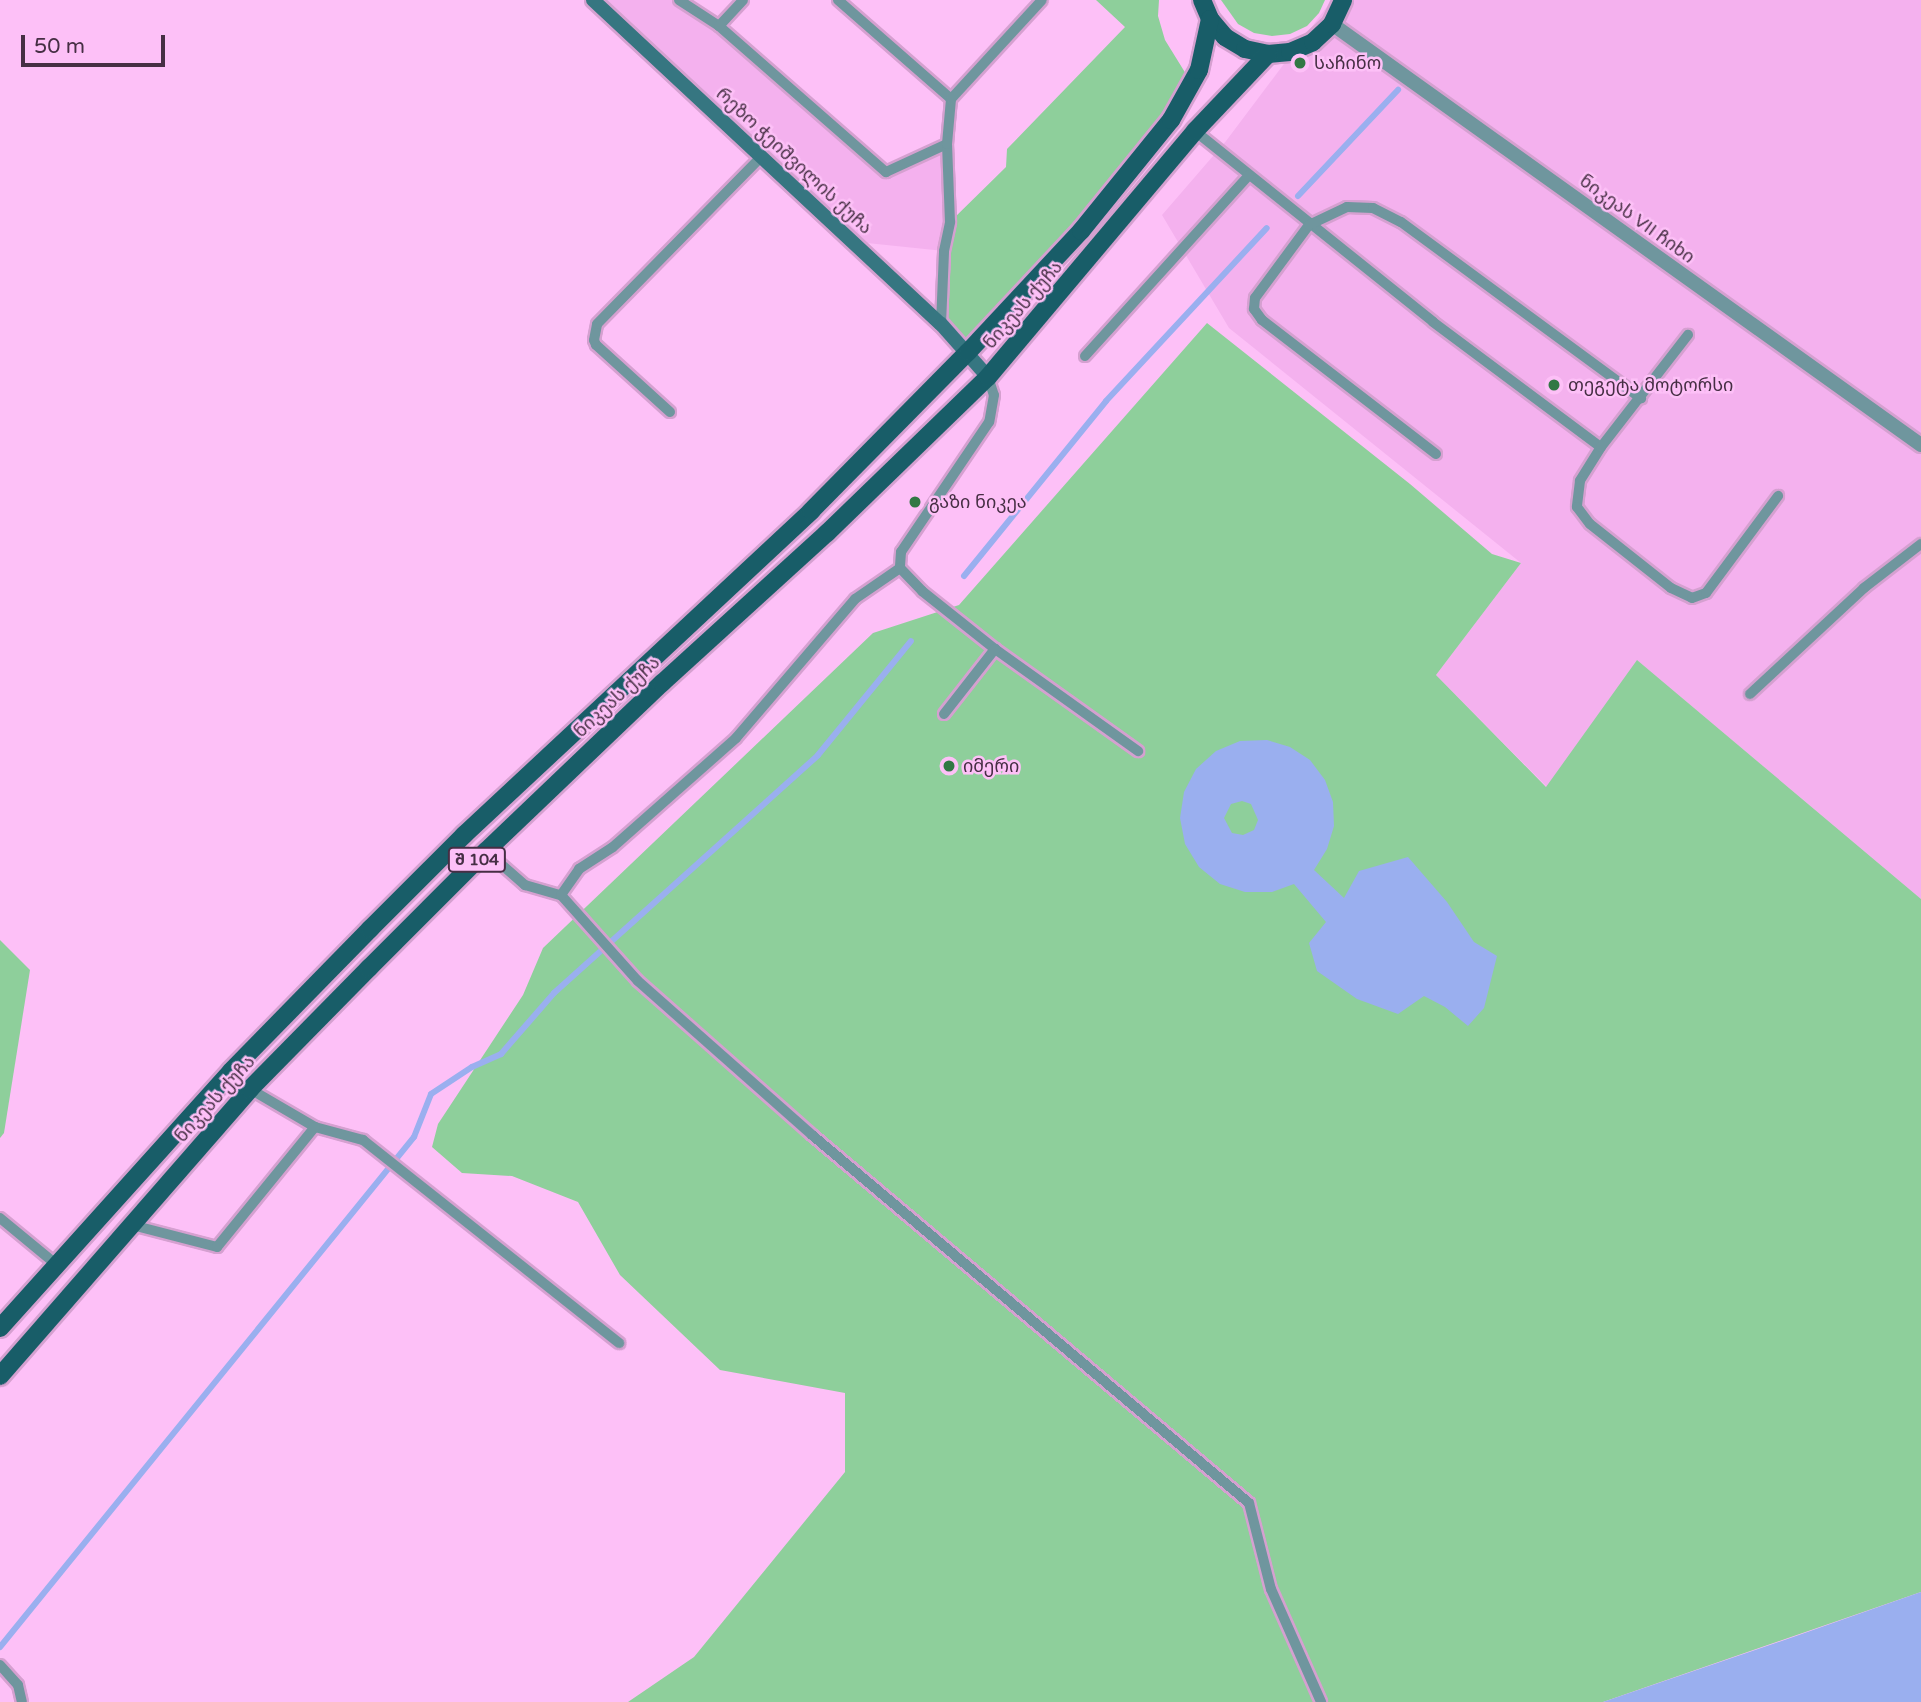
<!DOCTYPE html>
<meta charset="utf-8">
<style>
body{margin:0}
#map{position:relative;width:1921px;height:1702px;overflow:hidden;background:#fdc0f7;font-family:"Varela Round","Noto Sans Georgian",sans-serif}
div>[style]{position:absolute}
.built>*{inset:0;background:#f4b1ee}
.green>*{inset:0;background:#8ecf9b}
.water>*{inset:0;background:#9aafef}
.stream>*{height:6px;margin:-3px;padding:0 3px;transform-origin:3px;border-radius:3px;background:#9aafef}
.roads{filter:drop-shadow(2px 0 #d5a0d0) drop-shadow(-2px 0 #d5a0d0) drop-shadow(0 2px #d5a0d0) drop-shadow(0 -2px #d5a0d0)}
.service>*{height:10px;margin:-5px;padding:0 5px;transform-origin:5px;border-radius:5px;background:#6f969e}
.minor>*{height:14px;margin:-7px;padding:0 7px;transform-origin:7px;border-radius:7px;background:#6f969e}
.secondary>*{height:14px;margin:-7px;padding:0 7px;transform-origin:7px;border-radius:7px;background:#367681}
.primary>*{height:18px;margin:-9px;padding:0 9px;transform-origin:9px;border-radius:9px;background:#185d68}
.dots>*{width:19px;height:19px;translate:-50% -50%;box-sizing:border-box;border:4px solid #fdc0f7;border-radius:50%}
span{translate:-50% -50%;white-space:nowrap;text-align:center;line-height:1.15;-webkit-text-stroke:5px #fdc0f7;paint-order:stroke}
.shield-label span{padding:2px 5px;background:#fdc0f7;border:2px solid;border-radius:5px;-webkit-text-stroke-width:0}
.shield-label{font-size:16px;color:#462e44;font-weight:700}
.poi-label{font-size:18px;color:#462e44}
.left{translate:0 -50%;text-align:left}
.street-label{font-size:18px;color:#462e44}
.scale{position:absolute;left:21px;top:35px;width:144px;height:32px;box-sizing:border-box;border:4px solid #462e44;border-top:0;padding-left:9px;font-size:21px;line-height:24px;white-space:nowrap;color:#462e44;-webkit-text-stroke:5px #fdc0f7;paint-order:stroke}
</style>
<div id="map">
<div class="built">
<div style="clip-path:polygon(598px 0,679px 0,719px 26px,886px 172px,947px 144px,950px 222px,944px 251px,867px 243px)"></div>
<div style="clip-path:polygon(1332px 0,1921px 0,1921px 899px,1638px 661px,1547px 787px,1436px 675px,1521px 563px,1229px 328px,1162px 215px,1226px 141px)"></div>
</div>
<div class="green">
<div style="clip-path:polygon(1096px 0,1159px 0,1158px 16px,1165px 40px,1186px 74px,1194px 79px,1171px 120px,968px 352px,941px 324px,950px 222px,1006px 167px,1007px 149px,1125px 27px)"></div>
<div style="clip-path:polygon(1221px 0,1325px 0,1319px 13px,1307px 26px,1290px 34px,1272px 36px,1254px 33px,1238px 24px)"></div>
<div style="clip-path:polygon(1207px 323px,1410px 484px,1492px 554px,1521px 563px,1436px 675px,1546px 787px,1637px 660px,1921px 899px,1921px 1592px,1603px 1702px,628px 1702px,694px 1657px,845px 1472px,845px 1393px,720px 1370px,620px 1275px,578px 1202px,512px 1176px,462px 1173px,432px 1147px,438px 1124px,523px 995px,543px 948px,873px 633px,959px 605px)"></div>
<div style="clip-path:polygon(0 940px,30px 970px,4px 1133px,0 1138px)"></div>
</div>
<div class="water">
<div style="clip-path:polygon(evenodd,1267px 740px,1290px 747px,1310px 760px,1325px 780px,1333px 802px,1334px 826px,1327px 849px,1314px 870px,1344px 898px,1359px 871px,1408px 857px,1447px 902px,1474px 942px,1497px 956px,1484px 1008px,1468px 1026px,1445px 1007px,1424px 996px,1398px 1014px,1357px 999px,1317px 971px,1309px 943px,1326px 922px,1294px 884px,1272px 892px,1245px 892px,1220px 884px,1199px 867px,1185px 844px,1180px 818px,1184px 792px,1196px 769px,1216px 751px,1240px 741px,1267px 740px,1242px 801px,1251px 804px,1258px 820px,1254px 830px,1243px 835px,1232px 833px,1224px 818px,1231px 804px,1242px 801px)"></div>
<div style="clip-path:polygon(1921px 1592px,1921px 1702px,1603px 1702px,1796px 1636px)"></div>
</div>
<div class="stream">
<div style="left:1298px;top:196px;width:146px;rotate:-46.7deg"></div>
<div style="left:964px;top:576px;width:225px;rotate:-50.9deg"></div>
<div style="left:1106px;top:401px;width:236px;rotate:-47.1deg"></div>
<div style="left:0;top:1647px;width:657px;rotate:-50.93deg"></div>
<div style="left:414px;top:1137px;width:46px;rotate:-68.4deg"></div>
<div style="left:431px;top:1094px;width:49px;rotate:-33.4deg"></div>
<div style="left:472px;top:1067px;width:32px;rotate:-24deg"></div>
<div style="left:501px;top:1054px;width:81px;rotate:-49deg"></div>
<div style="left:554px;top:993px;width:355px;rotate:-42deg"></div>
<div style="left:818px;top:755px;width:147px;rotate:-50.8deg"></div>
</div>
<div class="roads">
<div class="service">
<div style="left:679px;top:0;width:48px;rotate:33deg"></div>
<div style="left:719px;top:26px;width:222px;rotate:41.2deg"></div>
<div style="left:886px;top:172px;width:67px;rotate:-24.7deg"></div>
<div style="left:838px;top:0;width:150px;rotate:41.2deg"></div>
<div style="left:719px;top:26px;width:35px;rotate:-47deg"></div>
<div style="left:1195px;top:131px;width:305px;rotate:38.7deg"></div>
<div style="left:1433px;top:322px;width:209px;rotate:36.7deg"></div>
<div style="left:1601px;top:447px;width:40px;rotate:122deg"></div>
<div style="left:1580px;top:481px;width:26px;rotate:97deg"></div>
<div style="left:1577px;top:507px;width:21px;rotate:53deg"></div>
<div style="left:1590px;top:524px;width:103px;rotate:38.3deg"></div>
<div style="left:1671px;top:588px;width:23px;rotate:25deg"></div>
<div style="left:1692px;top:598px;width:15px;rotate:-20deg"></div>
<div style="left:1706px;top:593px;width:121px;rotate:-53.4deg"></div>
<div style="left:941px;top:324px;width:73px;rotate:-87.6deg"></div>
<div style="left:944px;top:251px;width:30px;rotate:-78deg"></div>
<div style="left:950px;top:222px;width:78px;rotate:-92.2deg"></div>
<div style="left:947px;top:144px;width:45px;rotate:-84.9deg"></div>
<div style="left:951px;top:99px;width:134px;rotate:-47.4deg"></div>
<div style="left:1085px;top:356px;width:244px;rotate:-47.8deg"></div>
<div style="left:988px;top:377px;width:19px;rotate:72deg"></div>
<div style="left:994px;top:395px;width:27px;rotate:100deg"></div>
<div style="left:989px;top:422px;width:157px;rotate:124.1deg"></div>
<div style="left:901px;top:552px;width:16px;rotate:94deg"></div>
<div style="left:900px;top:568px;width:32px;rotate:46deg"></div>
<div style="left:922px;top:591px;width:93px;rotate:38.5deg"></div>
<div style="left:995px;top:649px;width:176px;rotate:35.5deg"></div>
<div style="left:670px;top:412px;width:100px;rotate:-137.8deg"></div>
<div style="left:596px;top:345px;width:5px;rotate:-112deg"></div>
<div style="left:594px;top:340px;width:16px;rotate:-79deg"></div>
<div style="left:597px;top:324px;width:234px;rotate:-45.5deg"></div>
<div style="left:1601px;top:447px;width:142px;rotate:-52.2deg"></div>
<div style="left:1436px;top:454px;width:220px;rotate:-142.4deg"></div>
<div style="left:1262px;top:320px;width:14px;rotate:-126deg"></div>
<div style="left:1254px;top:309px;width:11px;rotate:-85deg"></div>
<div style="left:1255px;top:298px;width:91px;rotate:-53.5deg"></div>
<div style="left:1309px;top:225px;width:42px;rotate:-25.3deg"></div>
<div style="left:1347px;top:207px;width:26px;rotate:2deg"></div>
<div style="left:1373px;top:208px;width:31px;rotate:27deg"></div>
<div style="left:1401px;top:222px;width:298px;rotate:36.3deg"></div>
<div style="left:1750px;top:694px;width:156px;rotate:-42.9deg"></div>
<div style="left:1864px;top:588px;width:72px;rotate:-37.7deg"></div>
<div style="left:944px;top:714px;width:83px;rotate:-51.9deg"></div>
<div style="left:486px;top:851px;width:52px;rotate:41.1deg"></div>
<div style="left:525px;top:885px;width:37px;rotate:16deg"></div>
<div style="left:561px;top:895px;width:115px;rotate:48.2deg"></div>
<div style="left:638px;top:981px;width:232px;rotate:41.5deg"></div>
<div style="left:812px;top:1135px;width:571px;rotate:40.1deg"></div>
<div style="left:1249px;top:1503px;width:89px;rotate:75.7deg"></div>
<div style="left:1271px;top:1589px;width:124px;rotate:66.1deg"></div>
<div style="left:561px;top:895px;width:32px;rotate:-55deg"></div>
<div style="left:579px;top:869px;width:40px;rotate:-32.9deg"></div>
<div style="left:613px;top:847px;width:164px;rotate:-41.5deg"></div>
<div style="left:736px;top:738px;width:183px;rotate:-49.4deg"></div>
<div style="left:855px;top:599px;width:55px;rotate:-34.6deg"></div>
<div style="left:250px;top:1089px;width:75px;rotate:30.3deg"></div>
<div style="left:315px;top:1127px;width:50px;rotate:15.2deg"></div>
<div style="left:363px;top:1140px;width:327px;rotate:38.4deg"></div>
<div style="left:0;top:1218px;width:74px;rotate:39.5deg"></div>
<div style="left:132px;top:1225px;width:88px;rotate:14.5deg"></div>
<div style="left:217px;top:1247px;width:155px;rotate:-50.8deg"></div>
<div style="left:0;top:1665px;width:27px;rotate:48deg"></div>
<div style="left:18px;top:1685px;width:17px;rotate:77deg"></div>
</div>
<div class="minor">
<div style="left:1332px;top:24px;width:724px;rotate:35.56deg"></div>
</div>
<div class="secondary">
<div style="left:593px;top:0;width:475px;rotate:43deg"></div>
<div style="left:941px;top:324px;width:71px;rotate:48.4deg"></div>
</div>
<div class="primary">
<div style="left:1202px;top:0;width:21px;rotate:67deg"></div>
<div style="left:1210px;top:19px;width:23px;rotate:50deg"></div>
<div style="left:1225px;top:37px;width:23px;rotate:31deg"></div>
<div style="left:1245px;top:49px;width:24px;rotate:12deg"></div>
<div style="left:1268px;top:54px;width:22px;rotate:-5deg"></div>
<div style="left:1290px;top:52px;width:25px;rotate:-23deg"></div>
<div style="left:1313px;top:42px;width:26px;rotate:-43deg"></div>
<div style="left:1332px;top:24px;width:26px;rotate:-65deg"></div>
<div style="left:0;top:1328px;width:346px;rotate:-48deg"></div>
<div style="left:231px;top:1071px;width:199px;rotate:-45.6deg"></div>
<div style="left:370px;top:929px;width:133px;rotate:-45deg"></div>
<div style="left:464px;top:835px;width:475px;rotate:-43deg"></div>
<div style="left:811px;top:511px;width:223px;rotate:-45.4deg"></div>
<div style="left:968px;top:352px;width:166px;rotate:-47deg"></div>
<div style="left:1081px;top:231px;width:143px;rotate:-51deg"></div>
<div style="left:1171px;top:120px;width:57px;rotate:-60.8deg"></div>
<div style="left:1199px;top:70px;width:52px;rotate:-77.8deg"></div>
<div style="left:0;top:1376px;width:381px;rotate:-48.9deg"></div>
<div style="left:250px;top:1089px;width:170px;rotate:-45.5deg"></div>
<div style="left:369px;top:968px;width:165px;rotate:-45deg"></div>
<div style="left:486px;top:851px;width:243px;rotate:-43.7deg"></div>
<div style="left:662px;top:683px;width:223px;rotate:-42.3deg"></div>
<div style="left:827px;top:533px;width:224px;rotate:-44.1deg"></div>
<div style="left:988px;top:377px;width:322px;rotate:-49.9deg"></div>
<div style="left:1195px;top:131px;width:106px;rotate:-46.5deg"></div>
</div>
</div>
<div class="dots">
<div style="left:1300px;top:63px;background:#317844"></div>
<div style="left:1554px;top:385px;background:#317844"></div>
<div style="left:915px;top:502px;background:#317844"></div>
<div style="left:949px;top:766px;background:#317844"></div>
</div>
<div class="shield-label">
<span style="left:477px;top:860px">შ 104</span>
</div>
<div class="poi-label">
<span class="left" style="left:1314px;top:63px">საჩინო</span>
<span class="left" style="left:1568px;top:385px">თეგეტა მოტორსი</span>
<span class="left" style="left:929px;top:502px">გაზი ნიკეა</span>
<span class="left" style="left:963px;top:766px">იმერი</span>
</div>
<div class="street-label">
<span style="left:794px;top:161px;rotate:43deg">რეზო ჭეიშვილის ქუჩა</span>
<span style="left:1637px;top:219px;rotate:36deg">ნიკეას VII ჩიხი</span>
<span style="left:1023px;top:305px;rotate:-49deg">ნიკეას ქუჩა</span>
<span style="left:617px;top:697px;rotate:-43deg">ნიკეას ქუჩა</span>
<span style="left:215px;top:1099px;rotate:-48deg">ნიკეას ქუჩა</span>
</div>
<div class="scale">50 m</div>
</div>
